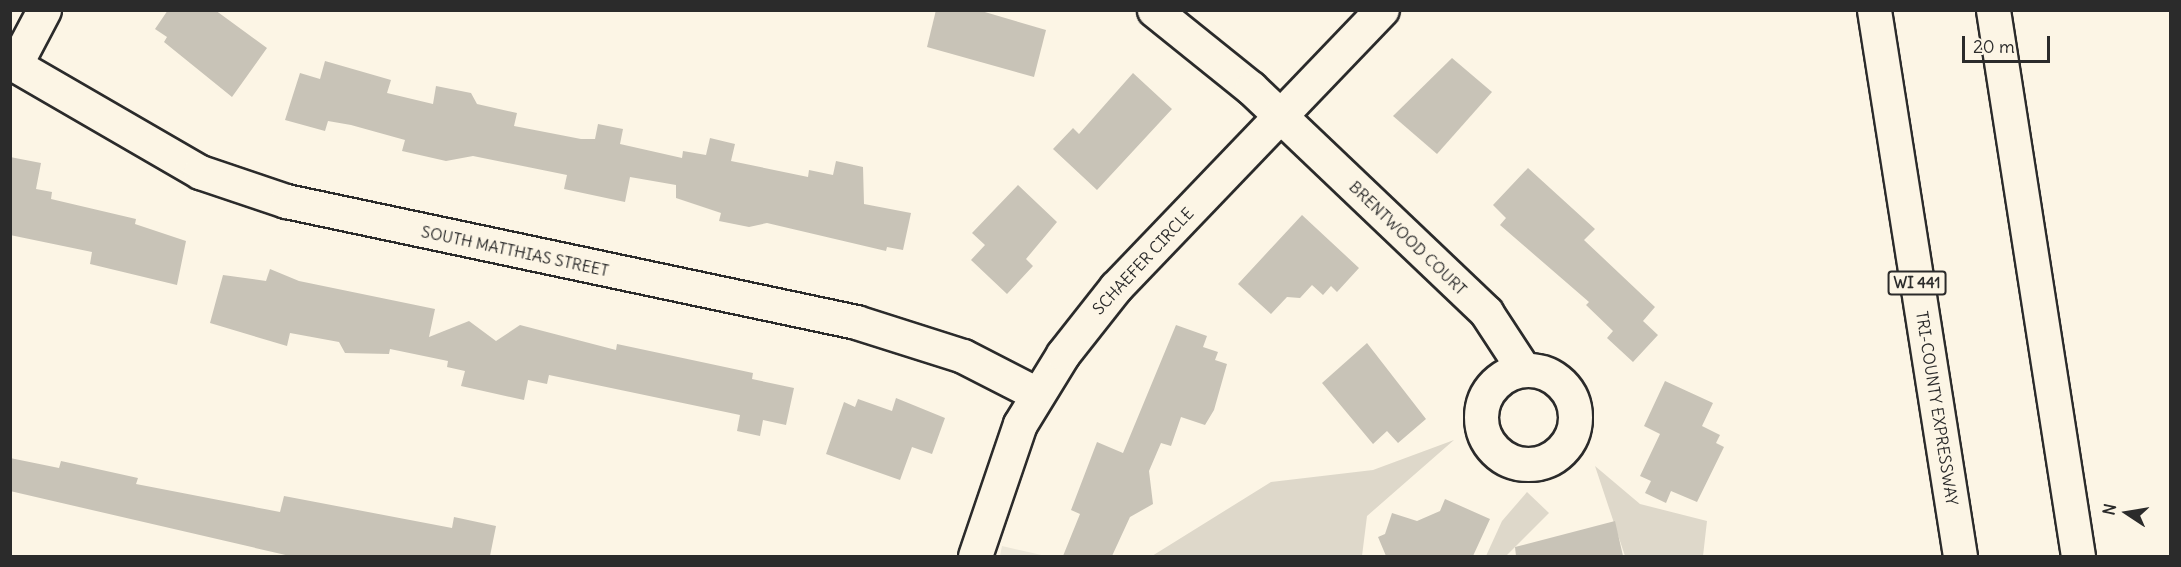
<!DOCTYPE html>
<style>
body{margin:0}
#map{position:relative;width:2181px;height:567px;overflow:hidden;background:#fcf5e5;font-family:Delius,sans-serif}
div>[style]{position:absolute}
.built>*{inset:0;background:#ece6d7}
.green>*{inset:0;background:#ded8ca}
.building>*{inset:0;background:#c8c3b7}
.roads{filter:drop-shadow(2px 0 #2b2b2b) drop-shadow(-2px 0 #2b2b2b) drop-shadow(0 2px #2b2b2b) drop-shadow(0 -2px #2b2b2b)}
.minor>*{height:33px;margin:-16.5px;padding:0 16.5px;transform-origin:16.5px;border-radius:16.5px;background:#fcf5e5}
.minor>.ring{margin:-16.5px;padding:0;box-sizing:content-box;background:none;border:33px solid #fcf5e5;border-radius:50%}
.highway>*{height:33px;margin:-16.5px;padding:0 16.5px;transform-origin:16.5px;border-radius:16.5px;background:#fcf5e5}
span{translate:-50% -50%;white-space:nowrap;text-align:center;line-height:1.15;-webkit-text-stroke:6px #fcf5e5;paint-order:stroke}
.shield-label span{padding:2px 4px;background:#fcf5e5;border:2px solid;border-radius:4px;-webkit-text-stroke-width:0}
.shield-label{font-size:15px;color:#2b2b2b;font-weight:700}
.street-label{font-size:16px;color:#2b2b2b}
.frame{position:absolute;inset:0;border:12px solid #2b2b2b;pointer-events:none}
.north{position:absolute;left:2097px;top:483px;width:60px;height:60px;-webkit-text-stroke:4px #fcf5e5;paint-order:stroke;rotate:282deg;font-size:16px;font-weight:700;line-height:24px;text-align:center;color:#2b2b2b}
.north::after{content:'';display:block;margin:auto;width:21px;height:27px;background:#2b2b2b;clip-path:polygon(50% 0,100% 100%,50% 72%,0 100%)}
.scale{position:absolute;left:1962px;top:36px;width:88px;height:27px;box-sizing:border-box;border:3px solid #2b2b2b;border-top:0;padding-left:8px;font-size:18px;line-height:21px;white-space:nowrap;color:#2b2b2b;-webkit-text-stroke:4px #fcf5e5;paint-order:stroke}
</style>
<div id="map">
<div class="built">
<div style="clip-path:polygon(1002px 546px,1046px 556px,1000px 556px)"></div>
</div>
<div class="green">
<div style="clip-path:polygon(1454px 440px,1367px 516px,1362px 556px,1152px 556px,1271px 482px,1373px 470px)"></div>
<div style="clip-path:polygon(1595px 466px,1640px 504px,1707px 521px,1703px 556px,1625px 556px)"></div>
<div style="clip-path:polygon(1527px 492px,1549px 513px,1506px 556px,1486px 556px,1502px 521px)"></div>
</div>
<div class="building">
<div style="clip-path:polygon(168px 10px,215px 10px,267px 48px,232px 97px,164px 42px,167px 37px,155px 29px)"></div>
<div style="clip-path:polygon(936px 10px,978px 10px,1046px 30px,1034px 77px,927px 47px)"></div>
<div style="clip-path:polygon(1452px 58px,1492px 92px,1437px 154px,1393px 116px)"></div>
<div style="clip-path:polygon(325px 61px,391px 80px,387px 93px,433px 104px,436px 86px,471px 93px,477px 104px,517px 113px,514px 126px,581px 139px,595px 139px,598px 124px,623px 129px,620px 144px,682px 158px,683px 151px,706px 155px,710px 138px,735px 144px,731px 161px,808px 177px,809px 170px,833px 175px,836px 161px,863px 167px,864px 204px,911px 213px,903px 250px,887px 247px,886px 251px,767px 223px,749px 227px,719px 221px,721px 213px,676px 198px,676px 185px,630px 177px,625px 202px,564px 189px,567px 175px,473px 156px,446px 161px,402px 151px,405px 140px,351px 125px,328px 121px,325px 131px,285px 120px,300px 73px,320px 79px)"></div>
<div style="clip-path:polygon(1133px 73px,1172px 109px,1097px 190px,1053px 149px,1073px 128px,1079px 134px)"></div>
<div style="clip-path:polygon(10px 157px,41px 163px,36px 189px,52px 192px,51px 199px,136px 219px,135px 224px,186px 241px,177px 285px,90px 264px,92px 252px,10px 235px)"></div>
<div style="clip-path:polygon(1528px 168px,1595px 229px,1584px 240px,1655px 307px,1643px 321px,1658px 335px,1633px 362px,1607px 338px,1613px 331px,1586px 305px,1589px 302px,1500px 225px,1506px 218px,1493px 205px)"></div>
<div style="clip-path:polygon(1018px 185px,1057px 222px,1026px 259px,1033px 266px,1007px 294px,971px 260px,985px 245px,972px 233px)"></div>
<div style="clip-path:polygon(1302px 215px,1359px 268px,1337px 292px,1331px 286px,1323px 295px,1312px 285px,1300px 298px,1287px 297px,1271px 314px,1238px 284px)"></div>
<div style="clip-path:polygon(270px 269px,299px 281px,435px 309px,429px 337px,469px 321px,496px 341px,520px 325px,616px 350px,617px 344px,753px 373px,752px 379px,794px 388px,786px 425px,763px 420px,760px 436px,737px 431px,740px 415px,549px 375px,547px 384px,528px 380px,524px 400px,461px 386px,465px 371px,447px 367px,448px 361px,390px 349px,389px 354px,345px 353px,339px 342px,290px 333px,287px 346px,210px 323px,223px 275px,266px 281px)"></div>
<div style="clip-path:polygon(1176px 325px,1207px 336px,1203px 347px,1218px 352px,1215px 360px,1227px 364px,1214px 410px,1205px 425px,1181px 417px,1171px 446px,1161px 443px,1149px 471px,1153px 504px,1130px 517px,1112px 556px,1063px 556px,1080px 514px,1071px 510px,1097px 442px,1123px 453px)"></div>
<div style="clip-path:polygon(1367px 343px,1426px 419px,1398px 443px,1387px 431px,1373px 444px,1322px 383px)"></div>
<div style="clip-path:polygon(1665px 381px,1713px 403px,1702px 426px,1720px 435px,1716px 443px,1724px 447px,1697px 502px,1671px 491px,1666px 503px,1645px 493px,1651px 481px,1640px 476px,1660px 434px,1644px 426px)"></div>
<div style="clip-path:polygon(896px 398px,945px 418px,932px 454px,912px 447px,900px 480px,826px 454px,844px 402px,855px 407px,858px 399px,892px 411px)"></div>
<div style="clip-path:polygon(10px 458px,59px 468px,61px 461px,138px 478px,136px 484px,280px 512px,284px 496px,452px 528px,454px 517px,496px 526px,490px 556px,290px 556px,10px 491px)"></div>
<div style="clip-path:polygon(1445px 499px,1490px 519px,1473px 556px,1386px 556px,1378px 537px,1385px 534px,1392px 513px,1417px 521px,1440px 511px)"></div>
<div style="clip-path:polygon(1615px 521px,1623px 556px,1516px 556px,1515px 547px)"></div>
</div>
<div class="roads">
<div class="minor">
<div style="left:1154px;top:10px;width:124px;rotate:38.8deg"></div>
<div style="left:1251px;top:88px;width:325px;rotate:43.6deg"></div>
<div style="left:1486px;top:312px;width:69px;rotate:56.8deg"></div>
<div style="left:10px;top:62px;width:220px;rotate:30.1deg"></div>
<div style="left:200px;top:172px;width:91px;rotate:18.6deg"></div>
<div style="left:286px;top:201px;width:583px;rotate:11.98deg"></div>
<div style="left:856px;top:322px;width:112px;rotate:17.6deg"></div>
<div style="left:963px;top:356px;width:83px;rotate:27.2deg"></div>
<div style="left:15px;top:65px;width:62px;rotate:-62.2deg"></div>
<div class="ring" style="left:1481px;top:370px;width:61px;height:61px"></div>
<div style="left:975px;top:556px;width:139px;rotate:-71.2deg"></div>
<div style="left:1020px;top:424px;width:82px;rotate:-58.4deg"></div>
<div style="left:1063px;top:354px;width:85px;rotate:-51.7deg"></div>
<div style="left:1116px;top:287px;width:384px;rotate:-46.2deg"></div>
</div>
<div class="highway">
<div style="left:1874px;top:10px;width:553px;rotate:81.05deg"></div>
<div style="left:1993px;top:10px;width:553px;rotate:81.15deg"></div>
</div>
</div>
<div class="shield-label">
<span style="left:1917px;top:283px">WI 441</span>
</div>
<div class="street-label">
<span style="left:1408px;top:238px;rotate:44deg">BRENTWOOD COURT</span>
<span style="left:515px;top:251px;rotate:12deg">SOUTH MATTHIAS STREET</span>
<span style="left:1143px;top:261px;rotate:-47deg">SCHAEFER CIRCLE</span>
<span style="left:1937px;top:408px;rotate:81deg">TRI-COUNTY EXPRESSWAY</span>
</div>
<div class="frame"></div>
<div class="north">N</div>
<div class="scale">20 m</div>
</div>
